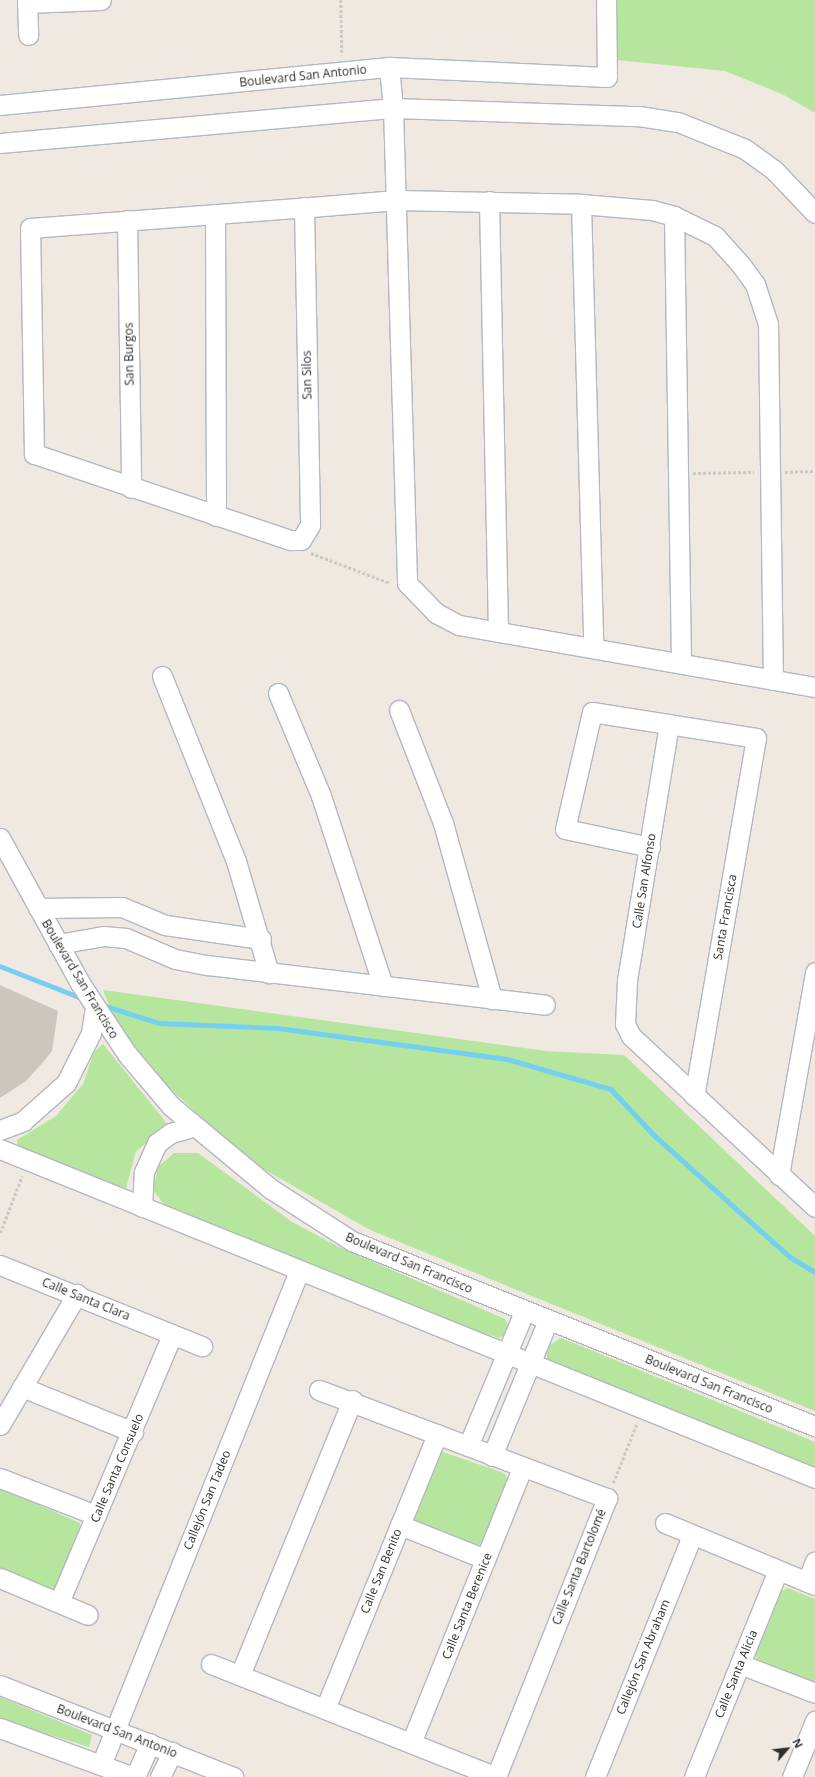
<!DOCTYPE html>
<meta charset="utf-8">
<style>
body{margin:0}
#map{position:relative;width:815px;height:1777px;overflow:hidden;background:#efe9e1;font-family:"Open Sans",sans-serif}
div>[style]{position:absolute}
.green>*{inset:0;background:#b6e59e}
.stream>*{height:4.5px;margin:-2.25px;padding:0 2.25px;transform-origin:2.25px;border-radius:2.25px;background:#75cff0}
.building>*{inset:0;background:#cbc7bf}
.path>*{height:2.5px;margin-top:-1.25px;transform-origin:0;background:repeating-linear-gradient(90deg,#c9c9c9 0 3px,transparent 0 5px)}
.roads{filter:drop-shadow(1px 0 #b4b7c1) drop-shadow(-1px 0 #b4b7c1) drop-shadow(0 1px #b4b7c1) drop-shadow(0 -1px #b4b7c1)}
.minor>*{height:19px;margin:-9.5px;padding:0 9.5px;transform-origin:9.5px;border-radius:9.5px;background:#fff}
span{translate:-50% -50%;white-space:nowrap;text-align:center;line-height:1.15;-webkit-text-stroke:4px #fff;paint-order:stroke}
.street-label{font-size:12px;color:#2e2e2e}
.north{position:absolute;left:767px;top:1729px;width:40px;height:40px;-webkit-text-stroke:3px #fff;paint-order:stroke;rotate:62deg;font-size:11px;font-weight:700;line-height:16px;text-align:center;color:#2e2e2e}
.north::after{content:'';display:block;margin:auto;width:14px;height:18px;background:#2e2e2e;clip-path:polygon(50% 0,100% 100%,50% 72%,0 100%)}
</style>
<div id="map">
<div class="green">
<div style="clip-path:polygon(616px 0,815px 0,815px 113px,784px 95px,725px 71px,617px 60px)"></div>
<div style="clip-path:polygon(103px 990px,546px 1051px,624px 1055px,815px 1236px,815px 1411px,370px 1230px,253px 1163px,160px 1080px,114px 1018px)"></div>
<div style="clip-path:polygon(103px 1044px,169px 1126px,136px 1151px,125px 1192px,18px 1146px,17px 1140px,56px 1116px,83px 1084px,94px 1052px)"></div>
<div style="clip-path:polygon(174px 1153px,198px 1153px,292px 1222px,339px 1247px,505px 1319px,511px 1331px,499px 1338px,457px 1324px,166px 1207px,153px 1190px,158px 1167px)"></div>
<div style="clip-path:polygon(561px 1338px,815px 1442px,815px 1472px,547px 1363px,547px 1347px)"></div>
<div style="clip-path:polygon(440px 1451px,504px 1473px,508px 1479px,486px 1535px,477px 1548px,418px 1526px,413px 1516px)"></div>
<div style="clip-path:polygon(0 1488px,80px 1523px,78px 1545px,59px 1584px,52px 1590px,0 1570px)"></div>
<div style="clip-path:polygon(788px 1588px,815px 1599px,815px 1684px,757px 1662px,755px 1650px,778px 1593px)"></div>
<div style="clip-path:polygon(0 1697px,92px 1735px,89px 1747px,0 1719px)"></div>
</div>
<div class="stream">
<div style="left:0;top:966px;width:90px;rotate:21.4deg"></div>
<div style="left:102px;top:1005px;width:60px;rotate:17.5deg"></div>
<div style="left:159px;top:1023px;width:119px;rotate:2.4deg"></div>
<div style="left:278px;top:1028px;width:231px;rotate:7.7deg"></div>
<div style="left:507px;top:1059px;width:108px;rotate:16.1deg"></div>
<div style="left:611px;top:1089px;width:63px;rotate:46.9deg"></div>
<div style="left:654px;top:1135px;width:183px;rotate:41.9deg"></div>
<div style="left:790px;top:1257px;width:29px;rotate:31deg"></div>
</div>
<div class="building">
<div style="clip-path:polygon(0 985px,58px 1011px,52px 1051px,44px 1061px,26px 1081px,0 1098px)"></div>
</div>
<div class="path">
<div style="left:341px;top:0;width:55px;rotate:89deg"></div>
<div style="left:785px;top:472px;width:30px;rotate:-2deg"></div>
<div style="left:693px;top:473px;width:61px;rotate:-0.9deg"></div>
<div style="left:311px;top:553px;width:85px;rotate:20.8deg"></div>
<div style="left:0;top:1233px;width:61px;rotate:-68.9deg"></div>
<div style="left:613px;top:1483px;width:65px;rotate:-68.2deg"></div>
</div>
<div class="roads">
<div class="minor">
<div style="left:27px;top:0;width:35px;rotate:88deg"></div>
<div style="left:27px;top:3px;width:74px;rotate:-2.3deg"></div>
<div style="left:389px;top:67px;width:41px;rotate:84.4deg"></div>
<div style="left:393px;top:108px;width:475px;rotate:88.3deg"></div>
<div style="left:407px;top:583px;width:42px;rotate:46deg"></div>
<div style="left:436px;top:613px;width:26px;rotate:28deg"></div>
<div style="left:459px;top:625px;width:361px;rotate:9.9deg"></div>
<div style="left:0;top:105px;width:391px;rotate:-5.6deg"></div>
<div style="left:389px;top:67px;width:218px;rotate:2.6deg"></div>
<div style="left:607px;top:77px;width:77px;rotate:-90.7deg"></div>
<div style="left:0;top:143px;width:395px;rotate:-5.1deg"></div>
<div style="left:393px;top:108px;width:246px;rotate:1.9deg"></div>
<div style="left:639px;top:116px;width:39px;rotate:9deg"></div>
<div style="left:678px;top:122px;width:72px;rotate:21.9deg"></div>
<div style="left:745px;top:149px;width:36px;rotate:36deg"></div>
<div style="left:774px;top:170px;width:59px;rotate:46.4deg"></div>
<div style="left:489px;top:201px;width:431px;rotate:88.8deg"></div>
<div style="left:581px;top:204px;width:443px;rotate:88.4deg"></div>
<div style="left:304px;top:207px;width:318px;rotate:88.9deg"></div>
<div style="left:310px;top:525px;width:17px;rotate:121deg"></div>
<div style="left:301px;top:540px;width:11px;rotate:180deg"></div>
<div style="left:290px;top:540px;width:270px;rotate:-161.4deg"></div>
<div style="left:34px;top:454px;width:226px;rotate:-91deg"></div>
<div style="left:30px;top:228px;width:282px;rotate:-4.3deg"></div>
<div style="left:311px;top:207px;width:86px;rotate:-4.7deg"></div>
<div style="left:397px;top:200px;width:184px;rotate:1.2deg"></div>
<div style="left:581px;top:204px;width:71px;rotate:4.8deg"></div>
<div style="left:652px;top:210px;width:23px;rotate:15deg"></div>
<div style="left:674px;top:216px;width:46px;rotate:26deg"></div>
<div style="left:715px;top:236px;width:39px;rotate:48deg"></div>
<div style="left:741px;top:265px;width:24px;rotate:54deg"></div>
<div style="left:755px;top:284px;width:42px;rotate:72deg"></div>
<div style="left:768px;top:324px;width:356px;rotate:89.2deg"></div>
<div style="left:215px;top:214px;width:302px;rotate:89.8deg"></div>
<div style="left:674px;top:216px;width:445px;rotate:89.1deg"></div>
<div style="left:127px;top:220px;width:268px;rotate:89.1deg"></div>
<div style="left:162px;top:676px;width:199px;rotate:68.2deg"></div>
<div style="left:236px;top:861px;width:117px;rotate:73.6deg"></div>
<div style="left:278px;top:693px;width:112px;rotate:67.3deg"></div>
<div style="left:321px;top:796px;width:200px;rotate:71.9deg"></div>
<div style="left:399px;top:710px;width:121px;rotate:68.7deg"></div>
<div style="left:443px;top:823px;width:183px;rotate:74.4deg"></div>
<div style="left:669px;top:724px;width:259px;rotate:99.3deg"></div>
<div style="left:627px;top:980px;width:44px;rotate:92.6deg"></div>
<div style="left:625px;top:1024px;width:13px;rotate:63deg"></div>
<div style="left:631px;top:1036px;width:251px;rotate:42.9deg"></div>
<div style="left:0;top:838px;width:166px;rotate:61.1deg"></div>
<div style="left:80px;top:983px;width:85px;rotate:56.5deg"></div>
<div style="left:127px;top:1054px;width:68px;rotate:49.8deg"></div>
<div style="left:171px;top:1106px;width:130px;rotate:39.7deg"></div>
<div style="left:271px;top:1189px;width:96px;rotate:32.7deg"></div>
<div style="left:352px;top:1241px;width:499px;rotate:21.8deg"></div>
<div style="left:650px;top:847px;width:87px;rotate:-168deg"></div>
<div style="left:565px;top:829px;width:120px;rotate:-77deg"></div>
<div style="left:592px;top:712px;width:166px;rotate:9deg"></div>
<div style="left:756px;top:738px;width:363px;rotate:99.8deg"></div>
<div style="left:38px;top:908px;width:84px;rotate:-0.7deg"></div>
<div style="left:122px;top:907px;width:47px;rotate:22.7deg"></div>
<div style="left:165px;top:925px;width:97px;rotate:8.3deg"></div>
<div style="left:58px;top:944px;width:47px;rotate:-9.9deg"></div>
<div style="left:104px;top:936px;width:22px;rotate:5deg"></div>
<div style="left:126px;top:938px;width:53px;rotate:23.2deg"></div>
<div style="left:175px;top:959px;width:33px;rotate:11deg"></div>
<div style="left:207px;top:965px;width:340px;rotate:6.7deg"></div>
<div style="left:0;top:1130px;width:25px;rotate:-21deg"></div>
<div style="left:23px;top:1121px;width:57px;rotate:-41.5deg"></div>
<div style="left:66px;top:1083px;width:56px;rotate:-63.4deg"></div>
<div style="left:91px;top:1033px;width:25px;rotate:-81deg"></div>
<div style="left:0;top:1149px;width:879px;rotate:21.98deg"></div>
<div style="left:779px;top:1175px;width:206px;rotate:-79.9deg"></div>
<div style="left:142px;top:1207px;width:35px;rotate:-87deg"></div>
<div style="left:144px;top:1172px;width:32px;rotate:-66deg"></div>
<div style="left:157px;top:1143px;width:17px;rotate:-36deg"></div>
<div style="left:171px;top:1133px;width:25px;rotate:-16deg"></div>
<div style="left:0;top:1265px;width:218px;rotate:21.9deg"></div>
<div style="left:22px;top:1387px;width:120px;rotate:22.1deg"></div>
<div style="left:319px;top:1390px;width:308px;rotate:20.6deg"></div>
<div style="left:607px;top:1498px;width:300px;rotate:111.7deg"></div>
<div style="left:0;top:1425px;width:152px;rotate:-59.6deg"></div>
<div style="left:468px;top:1446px;width:147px;rotate:-67.3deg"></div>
<div style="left:492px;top:1456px;width:147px;rotate:-67.6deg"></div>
<div style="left:0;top:1478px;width:103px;rotate:21.1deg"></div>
<div style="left:665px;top:1523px;width:162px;rotate:22.5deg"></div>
<div style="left:400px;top:1525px;width:92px;rotate:21.8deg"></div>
<div style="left:0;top:1578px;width:95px;rotate:22.8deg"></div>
<div style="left:807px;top:1582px;width:22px;rotate:-69deg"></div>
<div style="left:60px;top:1600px;width:288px;rotate:-67.1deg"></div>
<div style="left:211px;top:1664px;width:308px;rotate:21.6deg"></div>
<div style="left:740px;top:1664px;width:80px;rotate:21.1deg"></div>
<div style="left:240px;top:1675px;width:297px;rotate:-67.8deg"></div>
<div style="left:0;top:1685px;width:251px;rotate:21.5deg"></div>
<div style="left:325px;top:1709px;width:297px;rotate:-67.8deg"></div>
<div style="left:0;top:1728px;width:142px;rotate:20.2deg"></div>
<div style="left:411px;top:1743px;width:297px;rotate:-68deg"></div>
<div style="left:101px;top:1765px;width:532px;rotate:-68.16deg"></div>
<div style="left:135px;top:1777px;width:37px;rotate:-66deg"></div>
<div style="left:160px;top:1777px;width:28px;rotate:-64deg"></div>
<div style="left:595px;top:1777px;width:260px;rotate:-68.1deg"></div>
<div style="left:694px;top:1777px;width:223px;rotate:-67.9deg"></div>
<div style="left:792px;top:1777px;width:61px;rotate:-67.7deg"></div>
</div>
</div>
<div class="street-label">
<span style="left:303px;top:76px;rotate:-6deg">Boulevard San Antonio</span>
<span style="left:129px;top:354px;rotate:-91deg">San Burgos</span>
<span style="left:307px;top:375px;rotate:-91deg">San Silos</span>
<span style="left:644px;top:881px;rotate:-81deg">Calle San Alfonso</span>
<span style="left:725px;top:917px;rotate:-80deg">Santa Francisca</span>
<span style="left:80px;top:979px;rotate:59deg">Boulevard San Francisco</span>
<span style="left:409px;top:1263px;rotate:23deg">Boulevard San Francisco</span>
<span style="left:86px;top:1299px;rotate:22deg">Calle Santa Clara</span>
<span style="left:709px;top:1384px;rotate:22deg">Boulevard San Francisco</span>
<span style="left:117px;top:1468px;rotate:-67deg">Calle Santa Consuelo</span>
<span style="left:207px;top:1500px;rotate:-68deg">Callejón San Tadeo</span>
<span style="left:579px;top:1567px;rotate:-68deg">Calle Santa Bartolomé</span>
<span style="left:381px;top:1571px;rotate:-68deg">Calle San Benito</span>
<span style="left:467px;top:1606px;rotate:-68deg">Calle Santa Berenice</span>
<span style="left:643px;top:1657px;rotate:-68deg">Callejón San Abraham</span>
<span style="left:736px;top:1674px;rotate:-68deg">Calle Santa Alicia</span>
<span style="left:117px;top:1731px;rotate:21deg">Boulevard San Antonio</span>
</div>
<div class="north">N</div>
</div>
